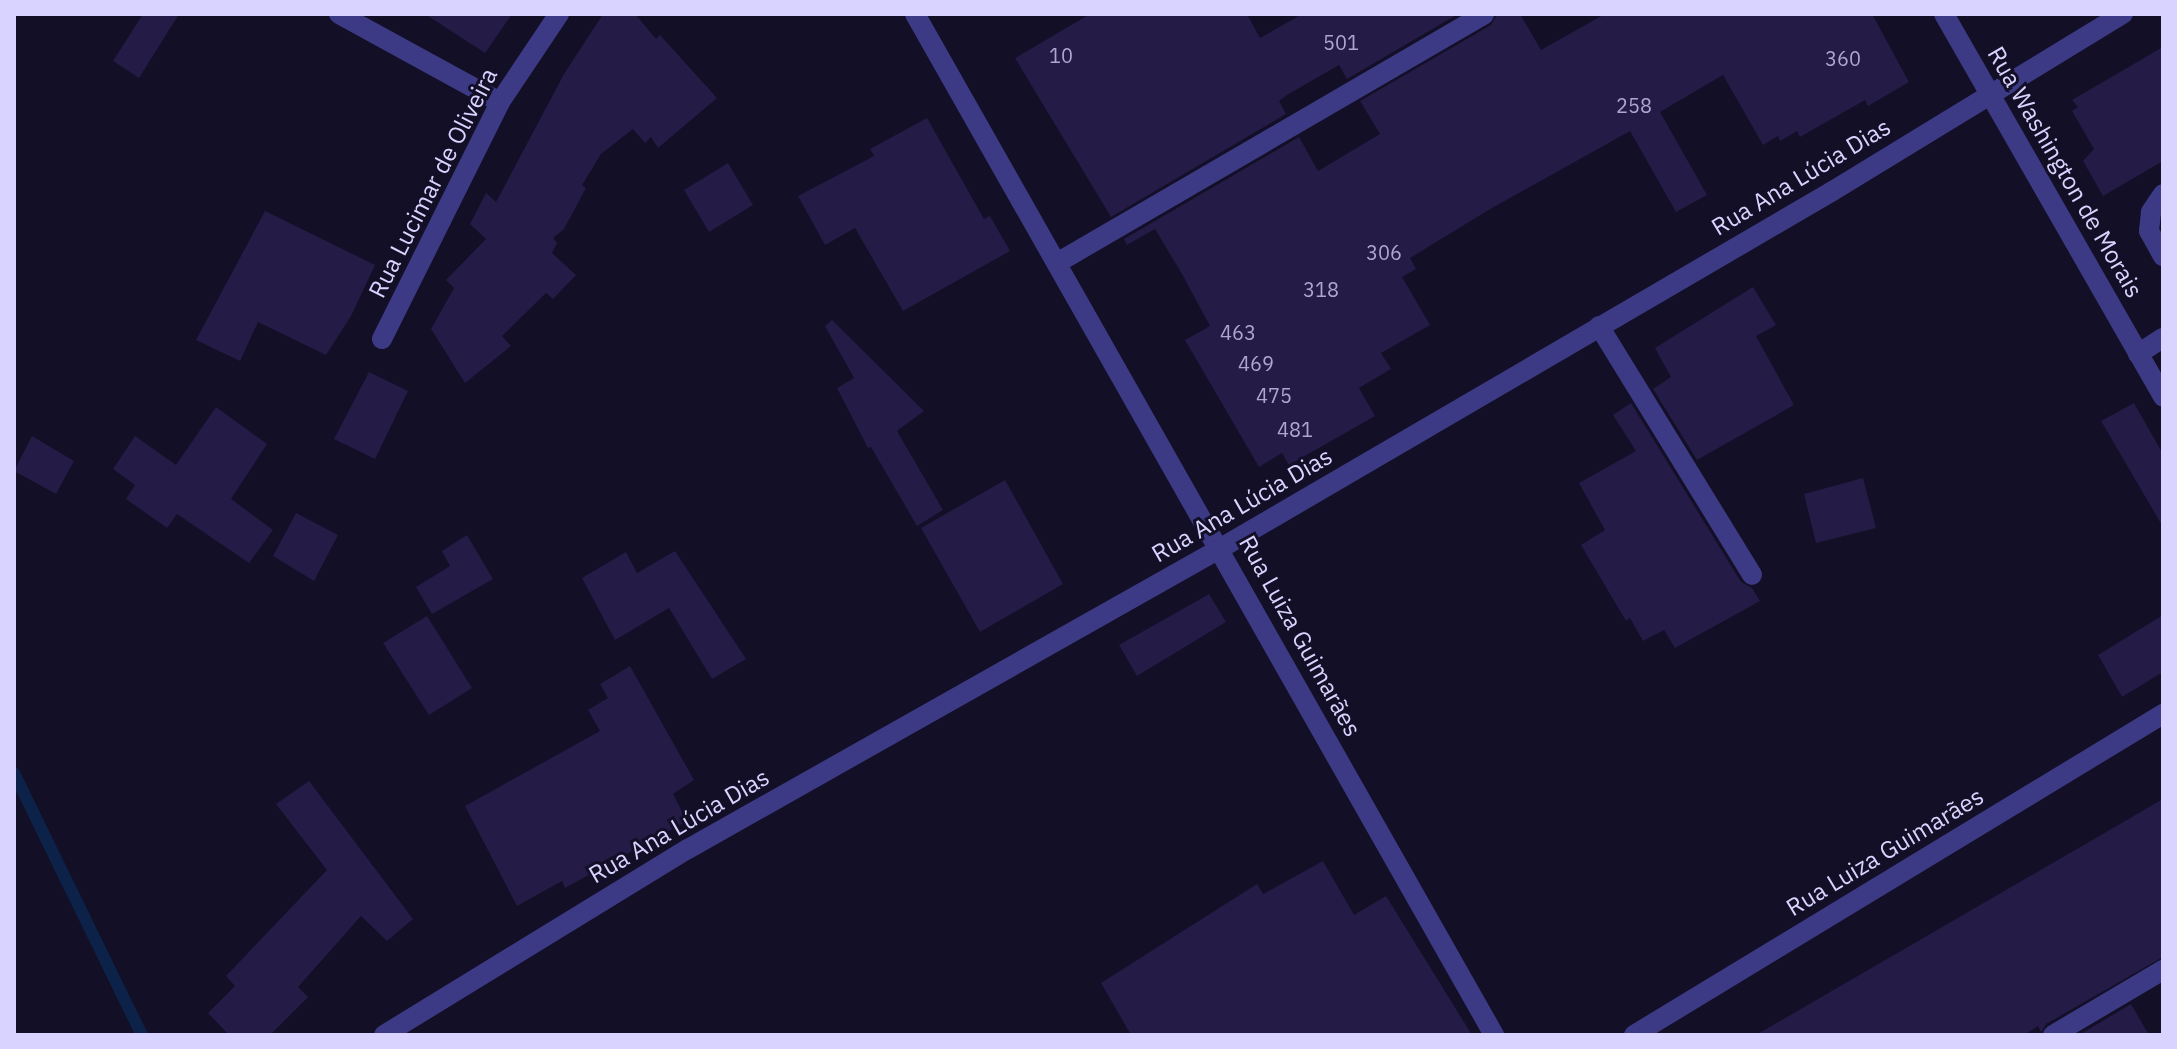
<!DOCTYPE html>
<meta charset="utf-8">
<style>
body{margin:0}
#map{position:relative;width:2177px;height:1049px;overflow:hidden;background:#130f26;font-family:"IBM Plex Sans",sans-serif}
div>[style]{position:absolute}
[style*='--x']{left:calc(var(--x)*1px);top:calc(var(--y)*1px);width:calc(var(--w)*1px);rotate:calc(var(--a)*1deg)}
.stream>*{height:12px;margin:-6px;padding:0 6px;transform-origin:6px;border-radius:6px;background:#0c2248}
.building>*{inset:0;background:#241b47}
.minor>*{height:20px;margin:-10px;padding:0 10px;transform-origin:10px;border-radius:10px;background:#3d3a85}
span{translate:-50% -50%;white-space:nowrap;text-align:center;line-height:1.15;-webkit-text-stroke:6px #130f26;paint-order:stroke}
.number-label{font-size:20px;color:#aca6d1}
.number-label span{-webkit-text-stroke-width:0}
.street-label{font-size:24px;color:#d9d4ff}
.frame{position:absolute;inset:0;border:16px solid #d9d4ff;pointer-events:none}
</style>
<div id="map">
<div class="stream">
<div style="--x:14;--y:773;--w:292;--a:64"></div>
</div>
<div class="building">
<div style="clip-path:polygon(143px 14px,179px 14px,139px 78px,113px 61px)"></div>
<div style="clip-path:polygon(425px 14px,512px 14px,485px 53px)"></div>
<div style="clip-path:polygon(603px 14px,635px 14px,656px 39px,660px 35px,717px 98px,658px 148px,651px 137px,645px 143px,633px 129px,601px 154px,582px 185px,586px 188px,564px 229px,553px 238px,557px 243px,552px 253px,576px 275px,553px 299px,546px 293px,502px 336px,511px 346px,465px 383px,431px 329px,454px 288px,446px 280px,486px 239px,470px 224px,486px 193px,496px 202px,564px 74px)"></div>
<div style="clip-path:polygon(1090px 14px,1247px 14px,1260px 38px,1302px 14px,1458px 14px,1347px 79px,1339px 65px,1287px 95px,1279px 101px,1286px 114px,1111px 217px,1015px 58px)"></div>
<div style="clip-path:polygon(1497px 14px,1520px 14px,1541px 50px,1605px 14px,1872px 14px,1909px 82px,1868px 106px,1865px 100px,1800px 137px,1797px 131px,1780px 141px,1778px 136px,1763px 145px,1723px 75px,1660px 112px,1707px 195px,1676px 212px,1630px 131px,1492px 208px,1410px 258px,1416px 269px,1402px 277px,1430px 325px,1381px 353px,1391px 369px,1359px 388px,1375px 416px,1289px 465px,1282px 453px,1259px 467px,1185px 340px,1210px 326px,1182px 274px,1155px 229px,1127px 245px,1124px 239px,1299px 137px,1318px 171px,1380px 134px,1360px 101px,1491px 25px)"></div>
<div style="clip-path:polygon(2163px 47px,2163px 161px,2103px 196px,2083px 161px,2094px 149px,2072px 111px,2078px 107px,2072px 100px)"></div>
<div style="clip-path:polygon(927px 118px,984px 219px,990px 216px,1010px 251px,903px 311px,855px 228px,825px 245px,798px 196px,874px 156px,870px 149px)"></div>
<div style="clip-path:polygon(728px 163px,753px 205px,709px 232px,684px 190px)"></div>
<div style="clip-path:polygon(265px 211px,375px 265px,351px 316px,326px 355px,258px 322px,240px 361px,196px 340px)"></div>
<div style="clip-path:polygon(1753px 287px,1776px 325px,1756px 336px,1794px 405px,1697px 460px,1653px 389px,1671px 377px,1655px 348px)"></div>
<div style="clip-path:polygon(832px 320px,924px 411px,897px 431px,943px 510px,917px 526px,871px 447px,868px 448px,837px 388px,854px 378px,825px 326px)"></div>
<div style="clip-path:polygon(369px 372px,408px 391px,375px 459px,334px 439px)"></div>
<div style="clip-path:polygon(1631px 403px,1741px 582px,1752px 588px,1760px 601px,1675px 648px,1664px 630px,1643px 641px,1630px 618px,1626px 621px,1581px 545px,1605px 530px,1579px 483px,1636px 451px,1613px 415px)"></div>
<div style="clip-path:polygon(2134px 403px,2163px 454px,2163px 527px,2101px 421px)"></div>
<div style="clip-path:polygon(216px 407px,267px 444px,231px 499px,273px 530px,249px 563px,177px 514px,167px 528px,126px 499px,135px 485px,113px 469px,135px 436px,176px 465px)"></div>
<div style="clip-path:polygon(32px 436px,74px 461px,56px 494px,14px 471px)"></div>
<div style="clip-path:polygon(1863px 478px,1876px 528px,1816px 543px,1804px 494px)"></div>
<div style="clip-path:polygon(1005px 480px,1063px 584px,980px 632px,921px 528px)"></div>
<div style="clip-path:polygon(296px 513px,338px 535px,314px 581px,273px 556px)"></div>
<div style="clip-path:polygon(467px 535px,493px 579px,432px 614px,416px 587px,450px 566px,442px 551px)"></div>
<div style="clip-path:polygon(675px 551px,746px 659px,712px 679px,669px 608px,615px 640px,582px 578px,626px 552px,637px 573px)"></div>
<div style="clip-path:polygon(1209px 594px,1226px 622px,1137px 676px,1119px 645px)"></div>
<div style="clip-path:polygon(2163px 615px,2163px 672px,2122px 697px,2098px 655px)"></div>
<div style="clip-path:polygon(427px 616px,472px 688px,429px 715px,383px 643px)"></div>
<div style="clip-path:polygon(630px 666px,694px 780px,673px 794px,687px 821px,565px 888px,562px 881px,517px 906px,465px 806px,600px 731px,588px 710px,608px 698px,600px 684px)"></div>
<div style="clip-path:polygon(309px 781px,413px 919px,387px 941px,361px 916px,298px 987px,308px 997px,270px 1035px,229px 1035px,208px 1013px,235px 986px,226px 976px,327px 870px,276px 804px)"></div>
<div style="clip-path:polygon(2163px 799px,2163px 957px,2046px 1024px,2041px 1032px,2038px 1026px,2024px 1035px,1756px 1035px)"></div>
<div style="clip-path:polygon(1323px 861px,1354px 915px,1386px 896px,1472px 1035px,1131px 1035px,1101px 983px,1257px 884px,1263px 894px)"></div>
<div style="clip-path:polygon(2131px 1004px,2149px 1035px,2079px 1035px)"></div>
</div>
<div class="minor">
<div style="--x:339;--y:14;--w:183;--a:28.7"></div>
<div style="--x:915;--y:14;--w:1174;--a:60.44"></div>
<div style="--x:1944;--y:14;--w:441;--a:60.2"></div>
<div style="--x:2163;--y:194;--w:22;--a:124"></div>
<div style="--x:2151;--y:212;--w:19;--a:96"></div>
<div style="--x:2149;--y:231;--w:29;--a:61"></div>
<div style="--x:1057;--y:263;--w:494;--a:-30.2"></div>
<div style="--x:1599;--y:326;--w:292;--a:58.4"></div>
<div style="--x:382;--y:339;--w:265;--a:-63.5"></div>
<div style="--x:500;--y:102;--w:106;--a:-56.2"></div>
<div style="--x:2138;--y:354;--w:30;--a:-33"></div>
<div style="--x:384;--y:1035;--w:356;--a:-31.5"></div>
<div style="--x:688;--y:849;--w:612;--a:-29.45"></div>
<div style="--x:1221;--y:548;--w:706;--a:-30.27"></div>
<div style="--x:1831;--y:192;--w:342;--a:-31.4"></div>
<div style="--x:1634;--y:1035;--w:619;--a:-31.25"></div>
<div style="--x:2053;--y:1035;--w:128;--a:-30.6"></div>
</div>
<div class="number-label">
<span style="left:1341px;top:42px">501</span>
<span style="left:1061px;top:55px">10</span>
<span style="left:1843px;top:58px">360</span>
<span style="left:1634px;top:105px">258</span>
<span style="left:1384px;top:252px">306</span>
<span style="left:1321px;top:289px">318</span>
<span style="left:1238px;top:332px">463</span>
<span style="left:1256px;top:363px">469</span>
<span style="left:1274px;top:395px">475</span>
<span style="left:1295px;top:429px">481</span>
</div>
<div class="street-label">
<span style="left:2065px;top:172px;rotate:60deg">Rua Washington de Morais</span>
<span style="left:1801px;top:177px;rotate:-31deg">Rua Ana Lúcia Dias</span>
<span style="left:433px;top:183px;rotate:-63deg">Rua Lucimar de Oliveira</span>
<span style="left:1242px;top:505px;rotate:-30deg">Rua Ana Lúcia Dias</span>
<span style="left:1300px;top:636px;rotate:61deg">Rua Luiza Guimarães</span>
<span style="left:679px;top:826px;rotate:-30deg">Rua Ana Lúcia Dias</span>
<span style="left:1885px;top:852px;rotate:-31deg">Rua Luiza Guimarães</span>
</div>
<div class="frame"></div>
</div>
